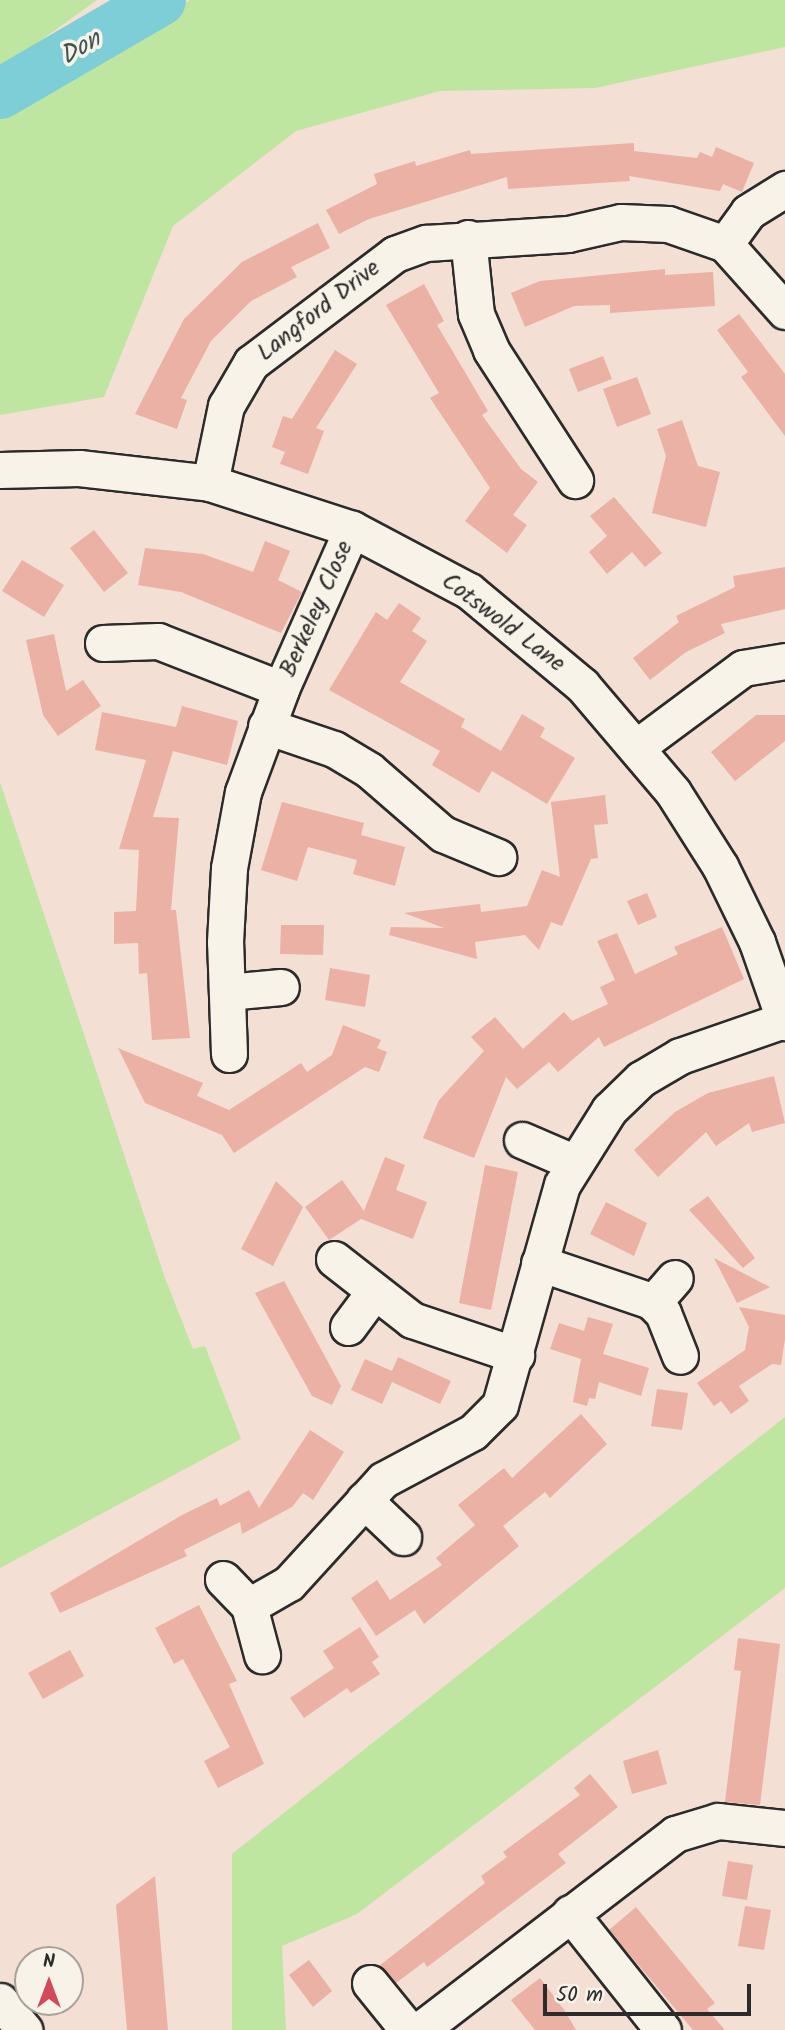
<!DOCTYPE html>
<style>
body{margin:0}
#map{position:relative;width:785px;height:2030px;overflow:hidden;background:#f3dfd4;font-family:Kalam,sans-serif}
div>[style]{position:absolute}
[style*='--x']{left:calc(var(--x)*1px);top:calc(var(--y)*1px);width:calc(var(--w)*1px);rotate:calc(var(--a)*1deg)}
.green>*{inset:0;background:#bfe6a1}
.river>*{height:51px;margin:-25.5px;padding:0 25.5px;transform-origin:25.5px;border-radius:25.5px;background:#7eced8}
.building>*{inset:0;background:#ebb1a5}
.roads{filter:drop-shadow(2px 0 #2b2b2b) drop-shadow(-2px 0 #2b2b2b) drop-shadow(0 2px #2b2b2b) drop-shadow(0 -2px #2b2b2b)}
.minor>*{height:35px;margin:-17.5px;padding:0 17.5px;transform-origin:17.5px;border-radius:17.5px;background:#f7f3e8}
span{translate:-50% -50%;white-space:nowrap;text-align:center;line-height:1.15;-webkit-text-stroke:7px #f7f3e8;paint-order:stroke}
.street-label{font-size:24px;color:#2b2b2b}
.water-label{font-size:26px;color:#405456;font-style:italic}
.north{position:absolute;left:14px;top:1946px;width:70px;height:70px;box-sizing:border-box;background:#f7f3e8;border:2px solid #a5a39c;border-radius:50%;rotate:0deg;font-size:19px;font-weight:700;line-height:28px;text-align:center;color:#2b2b2b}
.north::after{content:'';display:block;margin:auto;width:24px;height:32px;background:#d1495b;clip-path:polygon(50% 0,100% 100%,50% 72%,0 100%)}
.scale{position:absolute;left:543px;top:1984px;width:208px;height:32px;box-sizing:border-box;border:4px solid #2b2b2b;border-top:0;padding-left:9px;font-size:21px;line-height:24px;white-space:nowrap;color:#2b2b2b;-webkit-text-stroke:5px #f7f3e8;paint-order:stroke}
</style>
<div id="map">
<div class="green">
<div style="clip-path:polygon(0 0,97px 0,0 70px)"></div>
<div style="clip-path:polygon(190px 0,785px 0,785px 47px,595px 88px,440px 91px,296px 131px,173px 226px,104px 397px,0 415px,0 114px)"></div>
<div style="clip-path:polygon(0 782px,165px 1278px,193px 1349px,205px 1346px,241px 1439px,0 1568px)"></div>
<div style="clip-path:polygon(785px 1417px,785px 1588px,357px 1914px,282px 1946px,286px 2030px,232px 2030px,232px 1854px)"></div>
</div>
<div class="river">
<div style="--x:0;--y:93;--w:185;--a:-30.2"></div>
</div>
<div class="building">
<div style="clip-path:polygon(634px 143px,634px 151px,697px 158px,700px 152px,712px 157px,716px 147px,754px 163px,742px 192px,723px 184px,720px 191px,629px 176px,630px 181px,508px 189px,507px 177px,369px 219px,339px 234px,326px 210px,377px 184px,374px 174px,415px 161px,416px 166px,470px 150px,471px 154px)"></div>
<div style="clip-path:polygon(318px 223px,330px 248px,291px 267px,297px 277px,251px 301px,211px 341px,181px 398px,187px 400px,177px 429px,135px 414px,184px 319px,242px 262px)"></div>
<div style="clip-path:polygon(665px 269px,665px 275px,713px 272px,715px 306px,610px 313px,610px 305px,574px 306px,525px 327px,511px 293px,540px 281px)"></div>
<div style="clip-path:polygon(424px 284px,444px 321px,437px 325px,488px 411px,482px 415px,521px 469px,538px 482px,513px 515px,527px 525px,507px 553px,465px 521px,490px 488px,430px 398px,439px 393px,386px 305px)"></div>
<div style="clip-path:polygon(739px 314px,785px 374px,785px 436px,741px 377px,748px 372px,717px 330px)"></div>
<div style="clip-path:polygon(335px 350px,357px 364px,316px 428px,324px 431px,308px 474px,280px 464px,285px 452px,272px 447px,283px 416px,292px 419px)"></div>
<div style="clip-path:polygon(603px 356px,612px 379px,578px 392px,569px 369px)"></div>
<div style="clip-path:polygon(637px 377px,651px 414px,617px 427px,603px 389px)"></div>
<div style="clip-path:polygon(682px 420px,698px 466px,720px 472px,706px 527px,652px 513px,666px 456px,657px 429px)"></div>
<div style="clip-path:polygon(614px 497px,662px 553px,645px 567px,632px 552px,607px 574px,589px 552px,607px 536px,590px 516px)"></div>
<div style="clip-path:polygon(94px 530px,128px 573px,104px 592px,70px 548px)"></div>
<div style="clip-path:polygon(265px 541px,290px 551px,278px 580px,302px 592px,281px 633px,181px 592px,138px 585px,145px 548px,203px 554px,253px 572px)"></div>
<div style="clip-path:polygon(22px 560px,64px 585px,44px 617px,2px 591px)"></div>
<div style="clip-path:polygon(785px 567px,785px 609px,721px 624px,725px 633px,686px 652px,650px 680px,633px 658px,679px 622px,676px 616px,735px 587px,733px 576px)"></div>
<div style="clip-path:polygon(399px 603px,421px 618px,412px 631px,427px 641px,400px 682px,465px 719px,461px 727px,501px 751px,522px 714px,545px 728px,540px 737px,575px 758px,547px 804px,492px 771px,479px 793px,432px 765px,440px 751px,329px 690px,376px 612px,387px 620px)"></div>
<div style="clip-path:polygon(54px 634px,66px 691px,83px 680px,101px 706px,58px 736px,43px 715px,26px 640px)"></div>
<div style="clip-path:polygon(182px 706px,238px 721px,227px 765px,173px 751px,153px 817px,179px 818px,171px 910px,176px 910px,190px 1038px,152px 1040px,147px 973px,139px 974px,138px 943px,114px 944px,114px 912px,136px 911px,139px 850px,119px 849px,146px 760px,95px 750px,102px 712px,176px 727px)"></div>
<div style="clip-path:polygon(756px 715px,785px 715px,785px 741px,735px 781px,711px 752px)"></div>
<div style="clip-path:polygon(605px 795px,608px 824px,594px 825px,598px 858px,591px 859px,562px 926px,551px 922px,539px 950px,525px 935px,475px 942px,477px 959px,389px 935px,391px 927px,444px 928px,404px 913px,480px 904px,481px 912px,527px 906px,542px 870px,560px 877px,551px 802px)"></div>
<div style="clip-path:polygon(282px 802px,364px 823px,361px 835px,405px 847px,395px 886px,353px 874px,357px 860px,308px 847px,297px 881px,261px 870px)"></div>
<div style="clip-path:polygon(647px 893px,657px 917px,638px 925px,627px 901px)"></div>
<div style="clip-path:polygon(281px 925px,324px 925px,323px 955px,280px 954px)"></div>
<div style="clip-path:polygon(722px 927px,744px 979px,604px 1047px,599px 1037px,558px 1072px,549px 1062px,517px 1089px,506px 1077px,474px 1158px,423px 1138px,439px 1100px,484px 1051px,471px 1037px,495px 1017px,523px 1049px,564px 1012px,572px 1021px,608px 1004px,600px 987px,615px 980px,597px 941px,617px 933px,635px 974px,678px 954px,674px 947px)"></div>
<div style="clip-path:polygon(330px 968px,370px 975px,365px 1007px,325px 1000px)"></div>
<div style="clip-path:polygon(343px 1025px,381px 1040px,377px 1048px,387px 1052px,379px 1072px,365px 1067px,234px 1153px,222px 1135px,145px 1103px,118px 1048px,203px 1083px,197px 1096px,229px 1110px,301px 1063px,307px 1072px,332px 1055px)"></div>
<div style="clip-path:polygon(774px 1076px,785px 1123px,752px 1132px,749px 1123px,716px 1146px,706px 1132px,658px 1177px,634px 1150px,675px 1112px,708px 1093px)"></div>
<div style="clip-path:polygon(385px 1157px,405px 1165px,396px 1190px,427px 1202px,413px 1239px,361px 1219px,329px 1240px,305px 1207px,342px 1180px,364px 1211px)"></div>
<div style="clip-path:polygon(485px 1165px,518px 1172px,491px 1310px,459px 1303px)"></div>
<div style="clip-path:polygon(276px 1181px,303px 1207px,273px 1266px,241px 1249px)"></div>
<div style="clip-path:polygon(708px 1196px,755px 1258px,743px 1268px,689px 1210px)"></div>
<div style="clip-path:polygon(606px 1202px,647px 1223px,634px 1256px,590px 1234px)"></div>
<div style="clip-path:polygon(714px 1258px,770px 1287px,737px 1303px)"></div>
<div style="clip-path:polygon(284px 1281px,341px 1386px,332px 1405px,312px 1396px,255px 1293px)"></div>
<div style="clip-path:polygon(739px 1307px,785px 1315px,785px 1339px,781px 1365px,772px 1364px,739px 1386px,749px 1401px,731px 1414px,721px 1401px,714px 1406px,697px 1383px,745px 1350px,749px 1327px)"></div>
<div style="clip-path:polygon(588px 1317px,613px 1324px,603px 1354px,649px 1368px,641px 1396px,599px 1382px,595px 1399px,589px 1398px,587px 1406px,573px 1402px,581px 1359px,550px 1349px,559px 1323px,584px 1331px)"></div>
<div style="clip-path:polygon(398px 1357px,451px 1381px,440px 1404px,392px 1382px,382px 1404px,351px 1390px,365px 1359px,392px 1371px)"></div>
<div style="clip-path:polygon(657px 1389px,688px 1393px,682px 1430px,651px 1426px)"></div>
<div style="clip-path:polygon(581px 1414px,607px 1444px,550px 1498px,545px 1492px,503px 1526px,519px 1546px,424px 1624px,415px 1610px,376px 1636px,351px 1598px,377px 1580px,390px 1600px,442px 1565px,436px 1558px,475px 1525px,458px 1505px,504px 1468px,512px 1478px)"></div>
<div style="clip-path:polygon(310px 1430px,344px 1452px,313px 1500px,303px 1493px,292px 1507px,242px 1534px,240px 1522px,184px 1550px,187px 1556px,60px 1613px,50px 1593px,182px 1515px,217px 1498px,220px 1506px,249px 1490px,259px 1508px)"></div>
<div style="clip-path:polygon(199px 1605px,237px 1681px,229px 1684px,264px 1764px,218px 1788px,204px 1761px,230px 1747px,183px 1659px,174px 1664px,155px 1628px)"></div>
<div style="clip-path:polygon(360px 1627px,379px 1657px,372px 1662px,380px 1674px,351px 1693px,347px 1688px,304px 1718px,290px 1698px,334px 1668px,323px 1651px)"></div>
<div style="clip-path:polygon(738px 1638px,780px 1644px,760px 1805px,725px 1802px,741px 1671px,734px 1670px)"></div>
<div style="clip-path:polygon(70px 1650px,84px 1676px,43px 1699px,28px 1673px)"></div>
<div style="clip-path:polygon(658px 1750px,667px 1784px,632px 1794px,623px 1761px)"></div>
<div style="clip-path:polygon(590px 1774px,618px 1807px,558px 1854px,566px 1863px,427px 1967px,424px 1962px,396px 1983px,379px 1966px,485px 1883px,481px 1876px,507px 1857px,503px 1852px,580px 1795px,574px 1788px)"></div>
<div style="clip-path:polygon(728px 1861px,753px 1865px,747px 1900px,722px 1896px)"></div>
<div style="clip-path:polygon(155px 1876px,168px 2030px,127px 2030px,116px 1905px)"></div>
<div style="clip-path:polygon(745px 1906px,771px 1910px,764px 1950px,738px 1946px)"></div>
<div style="clip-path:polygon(636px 1907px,715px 2003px,707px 2009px,725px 2030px,693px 2030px,609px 1930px)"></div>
<div style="clip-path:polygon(309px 1960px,332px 1991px,313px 2007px,289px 1975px)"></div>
<div style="clip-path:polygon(540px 1978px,565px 2011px,576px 2030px,535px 2030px,511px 2000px)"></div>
</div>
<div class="roads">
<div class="minor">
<div style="--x:468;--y:238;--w:76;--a:84"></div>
<div style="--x:476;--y:314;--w:39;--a:67"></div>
<div style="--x:491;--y:350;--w:155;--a:57.1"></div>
<div style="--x:725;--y:244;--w:39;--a:-54"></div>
<div style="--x:748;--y:212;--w:44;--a:-31.9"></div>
<div style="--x:0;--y:470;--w:79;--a:-1.5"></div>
<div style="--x:79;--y:468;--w:132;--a:6.5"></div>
<div style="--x:210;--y:483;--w:149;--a:17.9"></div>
<div style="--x:352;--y:529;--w:132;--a:27.9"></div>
<div style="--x:469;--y:591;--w:147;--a:39.8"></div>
<div style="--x:582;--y:685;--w:140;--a:49.6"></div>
<div style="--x:673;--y:792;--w:88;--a:57.6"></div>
<div style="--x:720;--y:866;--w:85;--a:64"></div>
<div style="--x:757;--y:942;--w:85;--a:70.7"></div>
<div style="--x:210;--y:483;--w:79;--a:-78.3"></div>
<div style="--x:226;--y:406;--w:50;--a:-59.8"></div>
<div style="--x:251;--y:363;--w:181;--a:-37.1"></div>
<div style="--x:395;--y:254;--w:33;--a:-20"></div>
<div style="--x:426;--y:243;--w:142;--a:-3.6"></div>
<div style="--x:568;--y:234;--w:54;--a:-12.8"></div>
<div style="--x:621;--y:222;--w:47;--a:2.4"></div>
<div style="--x:668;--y:224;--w:60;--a:19.3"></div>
<div style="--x:725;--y:244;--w:90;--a:48.2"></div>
<div style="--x:103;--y:643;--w:55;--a:-2.1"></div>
<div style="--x:158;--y:641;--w:132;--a:21.3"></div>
<div style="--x:266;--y:726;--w:72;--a:18.7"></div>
<div style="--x:334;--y:749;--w:41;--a:31"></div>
<div style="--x:369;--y:770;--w:98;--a:40.9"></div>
<div style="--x:443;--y:834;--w:60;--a:22.7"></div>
<div style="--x:638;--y:746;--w:131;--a:-36.6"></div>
<div style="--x:743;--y:668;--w:43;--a:-9.5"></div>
<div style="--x:227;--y:992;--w:54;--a:-5.3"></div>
<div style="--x:229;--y:1054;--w:112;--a:-92"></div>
<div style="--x:225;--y:942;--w:74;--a:-86.9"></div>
<div style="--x:229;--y:868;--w:77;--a:-79.6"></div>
<div style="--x:243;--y:792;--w:110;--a:-69.7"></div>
<div style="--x:281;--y:689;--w:175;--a:-66.1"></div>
<div style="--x:522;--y:1140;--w:56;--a:23.3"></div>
<div style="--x:334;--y:1259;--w:99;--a:38"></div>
<div style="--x:412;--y:1320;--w:110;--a:18.6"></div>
<div style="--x:539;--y:1263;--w:118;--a:18.7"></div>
<div style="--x:651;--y:1301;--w:17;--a:45"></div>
<div style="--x:663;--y:1313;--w:46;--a:68.4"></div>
<div style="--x:653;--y:1303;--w:33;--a:-49"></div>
<div style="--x:348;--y:1327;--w:44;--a:-53.4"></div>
<div style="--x:364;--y:1500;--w:54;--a:43.5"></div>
<div style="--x:223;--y:1579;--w:37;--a:46"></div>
<div style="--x:249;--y:1606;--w:51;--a:75.1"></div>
<div style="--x:249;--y:1606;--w:46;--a:-29.9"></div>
<div style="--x:289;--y:1583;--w:139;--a:-47.6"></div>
<div style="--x:383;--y:1480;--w:102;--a:-28.1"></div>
<div style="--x:473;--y:1432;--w:38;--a:-45"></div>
<div style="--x:500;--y:1405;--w:229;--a:-74.3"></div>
<div style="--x:562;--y:1185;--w:89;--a:-57.9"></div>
<div style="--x:609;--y:1110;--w:45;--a:-44.1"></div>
<div style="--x:641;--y:1079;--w:45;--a:-30.5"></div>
<div style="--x:680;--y:1056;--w:110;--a:-19.1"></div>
<div style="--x:570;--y:1913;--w:149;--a:51.5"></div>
<div style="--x:370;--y:1983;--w:60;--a:51"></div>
<div style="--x:0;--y:2001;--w:38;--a:50"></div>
<div style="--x:420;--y:2030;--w:322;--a:-37.5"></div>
<div style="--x:675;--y:1834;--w:45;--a:-16.8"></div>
<div style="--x:718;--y:1821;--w:67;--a:6"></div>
</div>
</div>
<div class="street-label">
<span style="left:319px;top:311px;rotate:-38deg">Langford Drive</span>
<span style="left:317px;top:609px;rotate:-66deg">Berkeley Close</span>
<span style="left:503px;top:623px;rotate:37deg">Cotswold Lane</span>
</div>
<div class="water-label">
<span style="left:81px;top:49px;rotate:-31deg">Don</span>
</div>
<div class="north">N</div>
<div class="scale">50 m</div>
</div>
